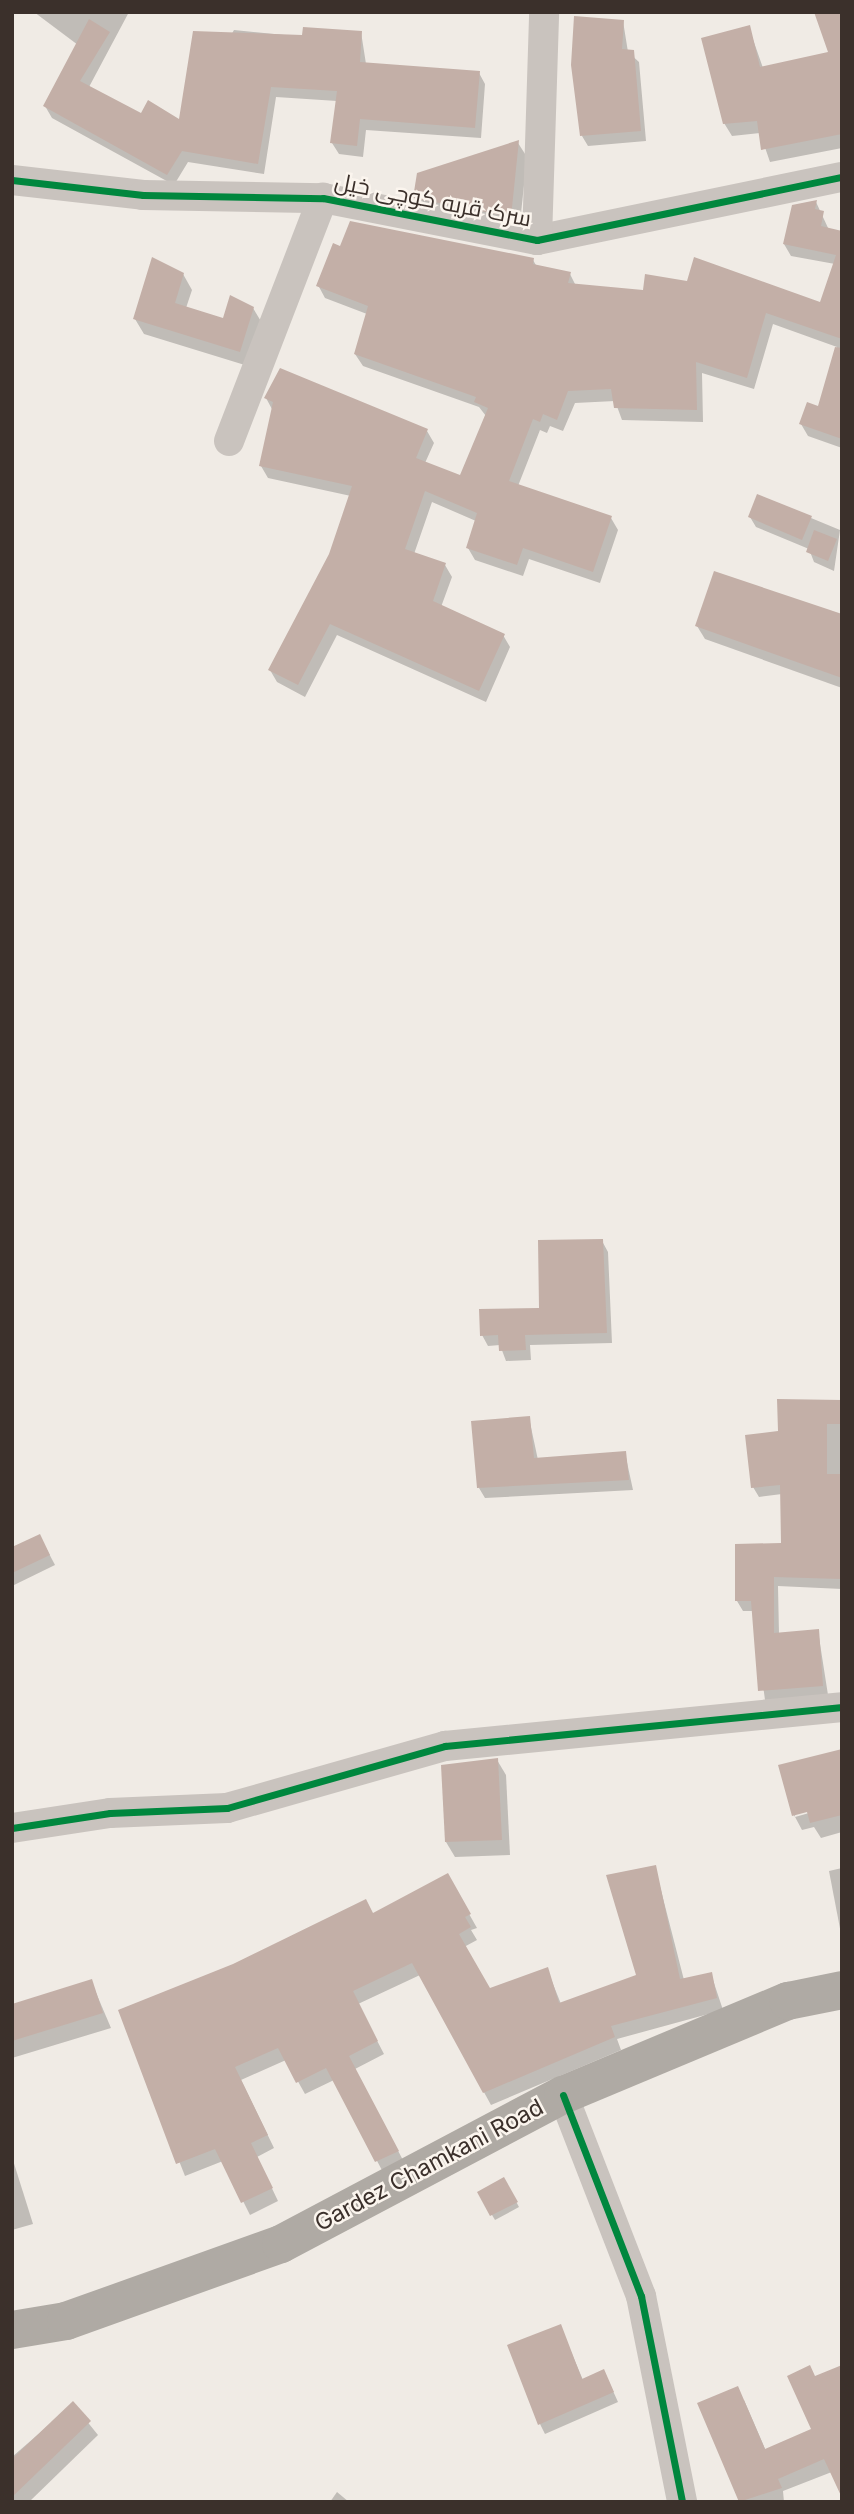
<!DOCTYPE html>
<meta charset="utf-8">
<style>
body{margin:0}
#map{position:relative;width:854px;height:2514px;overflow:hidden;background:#f0ebe5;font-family:Inter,Cairo,sans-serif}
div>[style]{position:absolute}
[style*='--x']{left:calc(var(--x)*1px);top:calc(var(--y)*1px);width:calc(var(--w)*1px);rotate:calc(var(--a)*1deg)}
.shadow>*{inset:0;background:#0003}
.building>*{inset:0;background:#c3afa7}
.minor>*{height:30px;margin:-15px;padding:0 15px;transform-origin:15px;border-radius:15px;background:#c9c3be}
.highway>*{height:38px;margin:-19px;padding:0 19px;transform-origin:19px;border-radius:19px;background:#afaaa4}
.cycleway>*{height:7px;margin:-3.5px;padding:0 3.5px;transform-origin:3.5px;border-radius:3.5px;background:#00873e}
span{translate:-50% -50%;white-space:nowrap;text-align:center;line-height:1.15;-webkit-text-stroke:5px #fbf5ee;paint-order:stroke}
.street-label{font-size:23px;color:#3b302b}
.frame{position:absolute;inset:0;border:14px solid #3b302b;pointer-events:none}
</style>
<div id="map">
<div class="shadow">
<div style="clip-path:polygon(34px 12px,129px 12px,89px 87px,141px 115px,180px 122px,234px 30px,304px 37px,361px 32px,366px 64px,479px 73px,485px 84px,481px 138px,366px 130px,363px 157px,339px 154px,332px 143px,337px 101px,276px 97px,264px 174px,188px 162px,174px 185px,52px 118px,45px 106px,78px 45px)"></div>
<div style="clip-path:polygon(842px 12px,842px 148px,770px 162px,760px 133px,732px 136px,724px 123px,749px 28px,763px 68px,830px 54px)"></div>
<div style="clip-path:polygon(623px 21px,628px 52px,639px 62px,646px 141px,588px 146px,582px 136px)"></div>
<div style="clip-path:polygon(518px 143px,527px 157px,519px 232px,424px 213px,415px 197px)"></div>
<div style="clip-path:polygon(816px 202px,829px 230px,842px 232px,842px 448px,808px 436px,801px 424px,819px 408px,837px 347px,773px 324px,754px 389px,702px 373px,703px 422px,622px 420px,615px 401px,575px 403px,563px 431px,550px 426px,547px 433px,540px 430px,518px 486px,611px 518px,618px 530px,600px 583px,529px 559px,523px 576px,475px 560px,468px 548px,476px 521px,432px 502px,414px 554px,445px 565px,452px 577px,441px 607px,503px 635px,510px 647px,486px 702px,337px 635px,305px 697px,277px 682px,270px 670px,330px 555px,351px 496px,268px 478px,261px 466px,273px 411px,266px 398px,427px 431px,434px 443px,425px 463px,461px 477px,486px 416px,479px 407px,363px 366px,355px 354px,367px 314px,325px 298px,318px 285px,341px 248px,533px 260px,537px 267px,570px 274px,576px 286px,821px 304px,835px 264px,791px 256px,784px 244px)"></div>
<div style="clip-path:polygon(183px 274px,192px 290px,186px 308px,224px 320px,253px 308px,262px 323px,248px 366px,144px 334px,135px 319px)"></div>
<div style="clip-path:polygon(758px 496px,840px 530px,834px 571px,814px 562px,809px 549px,756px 527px,750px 517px)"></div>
<div style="clip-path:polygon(842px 617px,842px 688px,705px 639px,697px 626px)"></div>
<div style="clip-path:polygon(602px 1241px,608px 1252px,612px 1343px,530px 1345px,531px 1360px,506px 1361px,500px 1345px,488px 1346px,482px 1335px,541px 1309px)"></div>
<div style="clip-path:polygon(842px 1402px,842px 1589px,778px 1586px,779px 1634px,818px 1631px,828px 1695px,765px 1700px,753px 1611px,743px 1611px,737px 1601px,783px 1545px,782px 1494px,759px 1497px,753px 1487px,780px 1433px)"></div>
<div style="clip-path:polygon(529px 1418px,538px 1460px,625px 1453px,633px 1490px,485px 1498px,479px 1488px)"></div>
<div style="clip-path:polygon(45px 1546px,55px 1565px,12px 1586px,12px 1549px)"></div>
<div style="clip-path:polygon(evenodd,842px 1750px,842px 1832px,821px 1838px,814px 1827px,802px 1830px,794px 1815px,781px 1766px,842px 1750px,815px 1808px,816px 1811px,795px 1817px,795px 1813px,815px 1808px)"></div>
<div style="clip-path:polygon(497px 1760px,506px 1775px,510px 1855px,455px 1857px,446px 1842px)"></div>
<div style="clip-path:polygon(655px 1867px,684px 1980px,711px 1974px,723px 2010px,617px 2039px,621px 2050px,491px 2105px,420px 1975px,358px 2004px,384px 2054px,355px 2069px,405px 2164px,384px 2174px,334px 2080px,305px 2094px,286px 2060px,241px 2080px,274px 2148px,257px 2157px,278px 2201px,250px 2215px,223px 2161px,185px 2176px,120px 2011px,373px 1915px,447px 1875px,477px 1928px,471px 1930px,477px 1940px,464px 1947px,489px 1990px,547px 1969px,561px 2004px,638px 1976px)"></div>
<div style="clip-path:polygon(842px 1868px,842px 1939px,829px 1871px)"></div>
<div style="clip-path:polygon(91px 1981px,111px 2028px,12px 2058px,12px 2005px)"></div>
<div style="clip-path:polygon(12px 2157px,33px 2224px,12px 2230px)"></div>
<div style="clip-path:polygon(504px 2179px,519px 2207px,495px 2220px,479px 2193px)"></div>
<div style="clip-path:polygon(560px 2326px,583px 2380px,609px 2382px,618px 2402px,545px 2434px,540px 2424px)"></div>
<div style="clip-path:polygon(744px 2400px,766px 2451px,813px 2430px,842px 2468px,783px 2491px,784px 2502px,741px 2502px,699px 2404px)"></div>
<div style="clip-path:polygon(73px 2404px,98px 2435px,29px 2502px,12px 2502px,12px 2457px)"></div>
<div style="clip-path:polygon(337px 2492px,349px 2502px,330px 2502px)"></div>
</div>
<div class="building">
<div style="clip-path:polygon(814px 12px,842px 12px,842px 134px,761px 150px,757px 121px,723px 124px,701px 38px,750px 25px,760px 67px,828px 52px)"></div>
<div style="clip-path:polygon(574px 16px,624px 20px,622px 49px,634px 50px,641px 131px,580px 136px,571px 65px)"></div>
<div style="clip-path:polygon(89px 19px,110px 32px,80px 81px,141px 113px,148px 100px,179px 119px,193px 31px,302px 35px,303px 27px,362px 31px,360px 62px,480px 71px,475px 128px,360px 119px,357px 146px,330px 143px,337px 91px,271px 87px,258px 164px,182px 151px,167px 175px,43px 106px)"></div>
<div style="clip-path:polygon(519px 140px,511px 217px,413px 198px,417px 173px)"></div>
<div style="clip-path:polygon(817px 200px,815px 209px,824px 211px,821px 226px,842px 231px,842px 339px,766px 313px,747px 378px,696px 362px,697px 410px,614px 408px,611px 389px,568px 391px,557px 420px,543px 414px,540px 422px,533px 419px,509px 481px,612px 516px,593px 572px,523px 548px,517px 565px,466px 548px,477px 513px,425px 491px,405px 549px,446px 563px,433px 601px,505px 634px,479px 691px,330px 624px,298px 685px,268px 670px,329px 554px,352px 486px,259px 466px,273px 402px,264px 398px,280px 368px,428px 429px,416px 458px,460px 475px,488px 408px,474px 402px,476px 397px,354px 354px,368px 306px,316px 286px,333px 243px,340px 246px,350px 221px,534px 258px,533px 264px,571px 272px,568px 283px,643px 290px,645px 274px,687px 281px,694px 257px,820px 302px,836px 255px,783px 244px,792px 205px)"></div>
<div style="clip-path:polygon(152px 257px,184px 273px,175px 303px,223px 318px,230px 295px,254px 307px,240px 352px,133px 319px)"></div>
<div style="clip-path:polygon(835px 347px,842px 348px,842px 439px,799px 424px,807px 402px,818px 406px)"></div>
<div style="clip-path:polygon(757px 494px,812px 516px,802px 540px,748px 517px)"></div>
<div style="clip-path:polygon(814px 530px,837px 539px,828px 561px,806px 552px)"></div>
<div style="clip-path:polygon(714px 571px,842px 614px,842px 678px,695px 626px)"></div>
<div style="clip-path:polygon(603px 1239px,607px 1333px,525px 1335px,526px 1350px,499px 1351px,498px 1335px,480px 1336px,479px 1309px,539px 1308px,538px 1240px)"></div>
<div style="clip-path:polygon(777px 1399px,842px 1400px,842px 1424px,827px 1424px,827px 1474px,842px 1474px,842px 1579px,774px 1577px,774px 1633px,819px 1629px,823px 1686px,758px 1691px,751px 1601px,735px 1601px,735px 1544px,781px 1543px,780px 1485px,751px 1488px,745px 1435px,778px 1431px)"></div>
<div style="clip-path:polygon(530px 1416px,534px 1458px,626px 1451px,629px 1480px,477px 1488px,471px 1421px)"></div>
<div style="clip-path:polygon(40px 1534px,50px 1555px,12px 1573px,12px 1547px)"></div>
<div style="clip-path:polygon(842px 1749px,842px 1815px,810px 1823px,807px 1812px,792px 1816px,778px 1765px)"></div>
<div style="clip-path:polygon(498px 1758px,502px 1840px,445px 1842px,441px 1765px)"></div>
<div style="clip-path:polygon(656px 1865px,680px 1979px,712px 1972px,717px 1998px,611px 2026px,615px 2037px,483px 2093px,412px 1963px,353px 1991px,378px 2041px,349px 2056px,399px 2151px,375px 2162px,326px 2068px,296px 2083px,278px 2048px,235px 2067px,268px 2135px,251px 2143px,273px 2188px,241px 2203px,215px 2149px,176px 2164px,118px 2010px,233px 1964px,366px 1899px,373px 1913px,448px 1873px,471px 1914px,465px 1917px,471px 1927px,459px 1934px,490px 1988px,548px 1967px,559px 2003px,636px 1975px,606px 1875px)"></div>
<div style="clip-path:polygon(92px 1979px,103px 2013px,12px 2041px,12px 2004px)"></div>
<div style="clip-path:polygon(504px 2177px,518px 2202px,490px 2216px,477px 2192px)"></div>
<div style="clip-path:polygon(561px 2324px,582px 2379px,604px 2369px,614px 2392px,538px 2425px,507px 2345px)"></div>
<div style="clip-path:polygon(810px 2365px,815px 2376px,842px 2365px,842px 2498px,824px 2459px,778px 2479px,782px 2488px,739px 2502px,697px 2403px,738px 2386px,765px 2449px,811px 2429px,787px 2376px)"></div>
<div style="clip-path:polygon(73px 2401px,91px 2421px,12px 2497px,12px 2459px)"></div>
</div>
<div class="minor">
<div style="--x:12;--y:180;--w:132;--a:6.5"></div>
<div style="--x:143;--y:195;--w:180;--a:1"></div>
<div style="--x:323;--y:198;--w:218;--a:11.1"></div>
<div style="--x:537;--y:240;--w:311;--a:-11.7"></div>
<div style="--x:537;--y:240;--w:228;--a:-88.2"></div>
<div style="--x:229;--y:441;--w:261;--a:-68.9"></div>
<div style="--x:12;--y:1828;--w:99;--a:-8.7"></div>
<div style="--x:110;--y:1813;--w:117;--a:-2.4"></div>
<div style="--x:227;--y:1808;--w:227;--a:-15.9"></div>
<div style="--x:445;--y:1746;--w:399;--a:-5.6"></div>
<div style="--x:563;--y:2095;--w:216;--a:68.8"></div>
<div style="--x:641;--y:2296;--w:210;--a:78.7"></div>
</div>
<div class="highway">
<div style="--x:12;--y:2330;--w:55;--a:-9.5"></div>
<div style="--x:66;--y:2321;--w:228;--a:-19.7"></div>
<div style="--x:281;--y:2244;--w:319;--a:-27.9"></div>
<div style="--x:563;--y:2095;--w:244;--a:-22.7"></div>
<div style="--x:788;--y:2001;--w:55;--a:-11.5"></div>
</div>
<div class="cycleway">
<div style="--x:12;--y:180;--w:132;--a:6.5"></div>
<div style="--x:143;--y:195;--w:180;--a:1"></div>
<div style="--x:323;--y:198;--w:218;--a:11.1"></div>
<div style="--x:537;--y:240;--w:311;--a:-11.7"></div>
<div style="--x:12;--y:1828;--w:99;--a:-8.7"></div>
<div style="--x:110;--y:1813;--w:117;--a:-2.4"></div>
<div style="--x:227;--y:1808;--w:227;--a:-15.9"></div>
<div style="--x:445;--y:1746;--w:399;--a:-5.6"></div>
<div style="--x:563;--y:2095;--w:216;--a:68.8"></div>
<div style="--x:641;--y:2296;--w:210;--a:78.7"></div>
</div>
<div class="street-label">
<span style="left:433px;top:200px;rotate:11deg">سرک قریه کوچی خیل</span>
<span style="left:429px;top:2165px;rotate:-28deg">Gardez Chamkani Road</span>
</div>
<div class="frame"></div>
</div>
